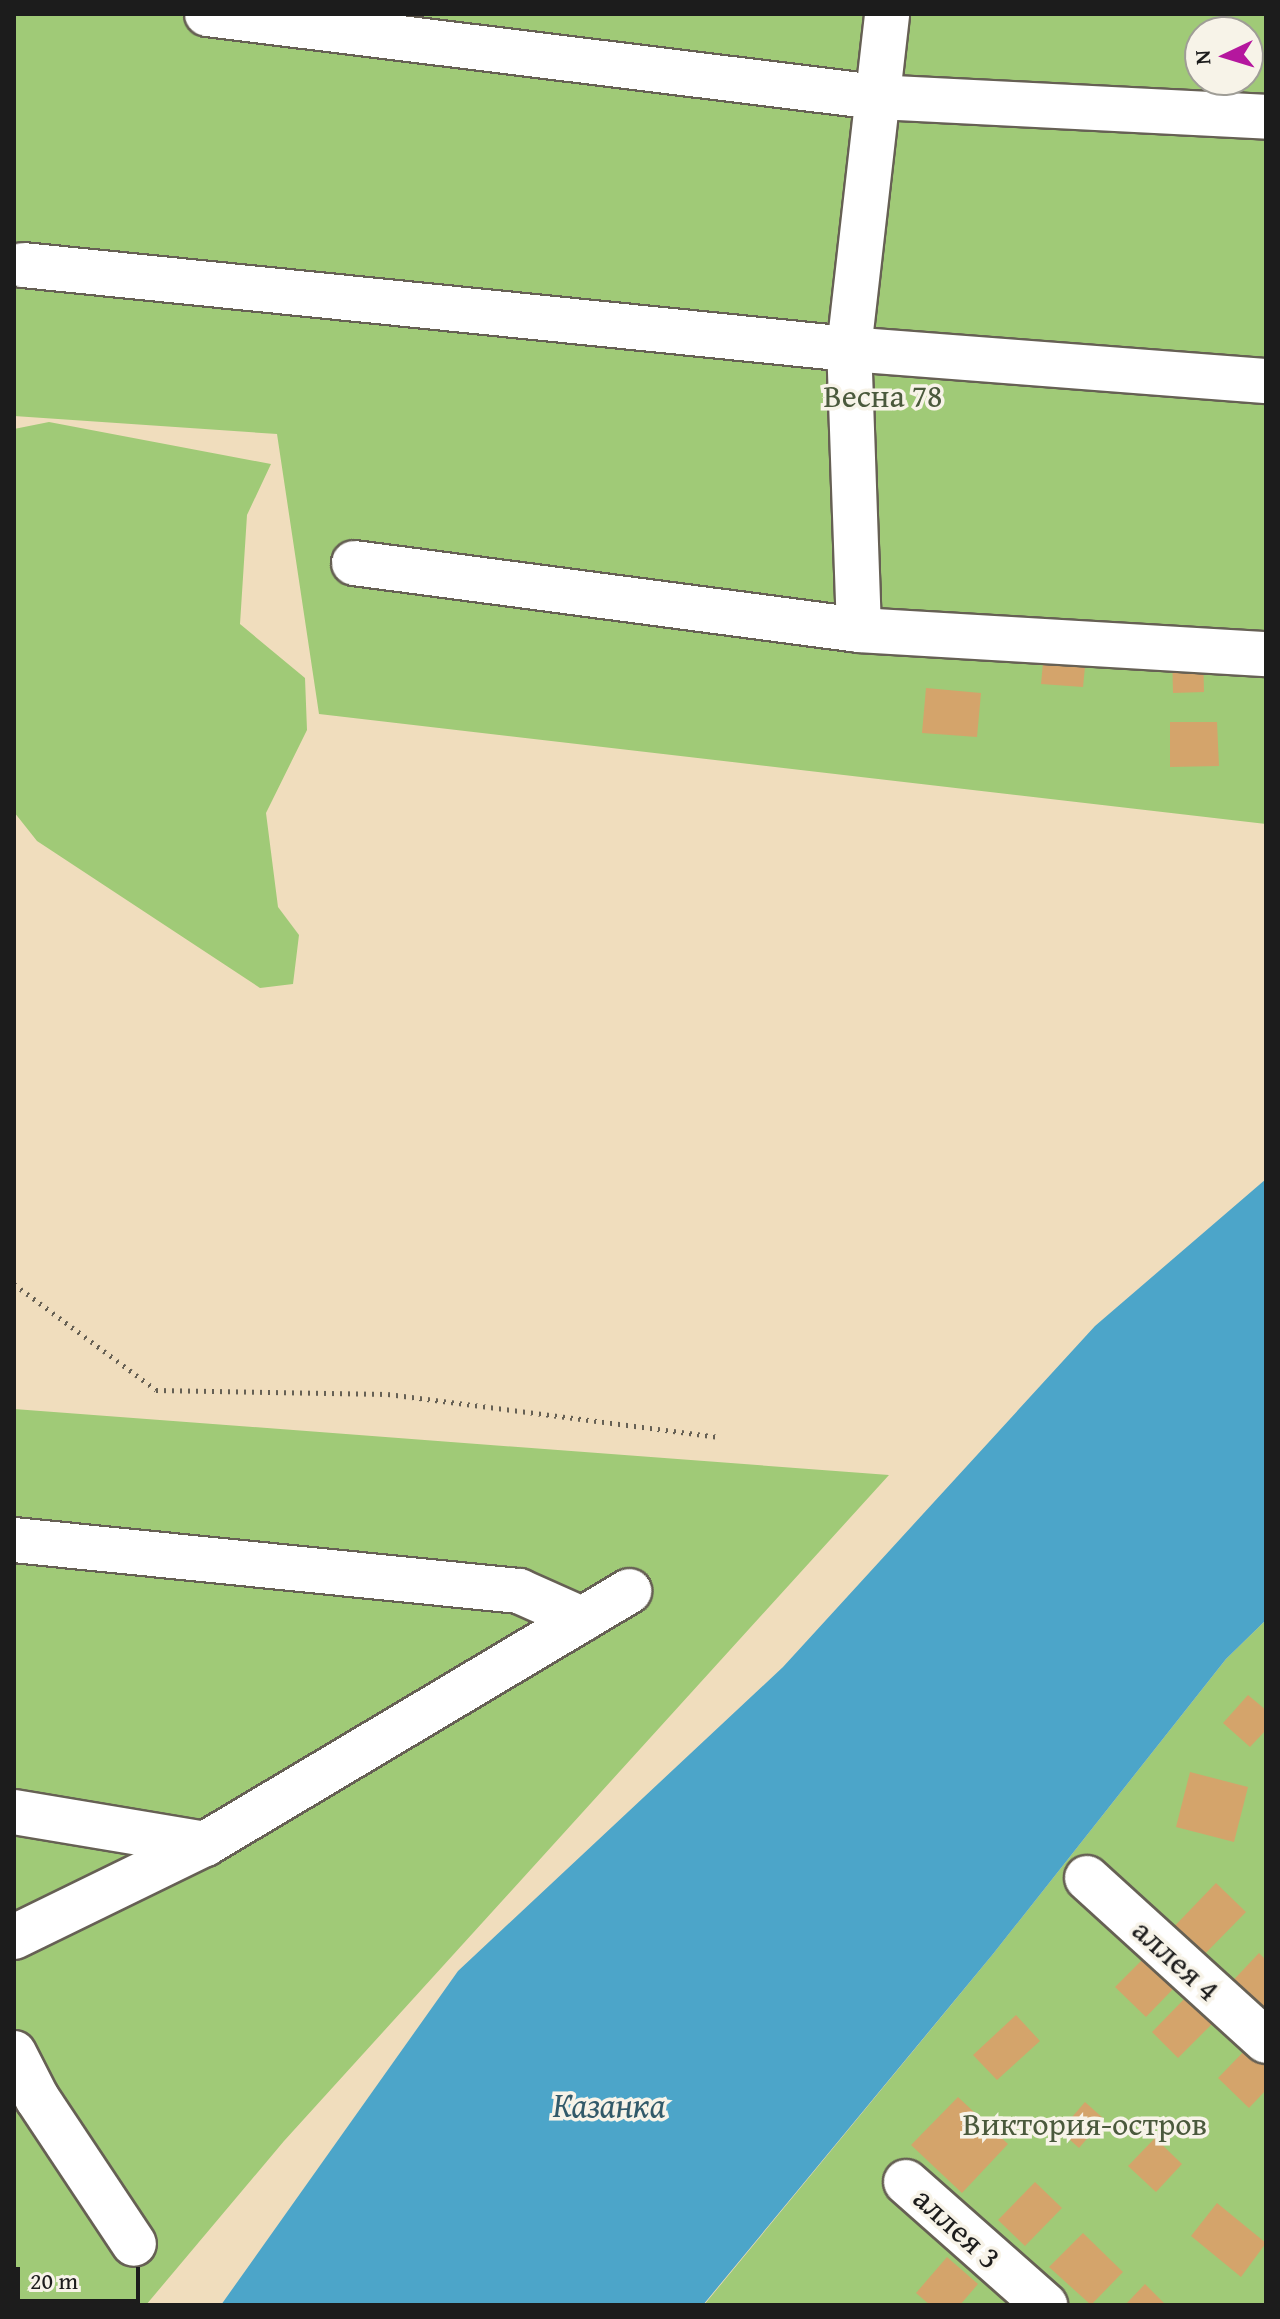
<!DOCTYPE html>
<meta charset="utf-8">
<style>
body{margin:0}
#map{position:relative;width:1280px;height:2319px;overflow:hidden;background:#f0ddbd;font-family:"Gentium Book Plus",serif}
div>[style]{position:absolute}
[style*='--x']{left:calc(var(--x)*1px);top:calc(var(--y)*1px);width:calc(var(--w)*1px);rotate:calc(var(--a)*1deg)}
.green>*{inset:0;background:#a0ca77}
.water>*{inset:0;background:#4ca5c9}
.building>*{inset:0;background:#d4a46b}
.path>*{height:5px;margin-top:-2.5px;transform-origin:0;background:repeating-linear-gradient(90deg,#666054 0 2px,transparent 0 8px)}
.roads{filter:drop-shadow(2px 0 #666054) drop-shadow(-2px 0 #666054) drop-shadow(0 2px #666054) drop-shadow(0 -2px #666054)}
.minor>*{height:44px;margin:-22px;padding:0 22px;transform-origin:22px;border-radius:22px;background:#fff}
span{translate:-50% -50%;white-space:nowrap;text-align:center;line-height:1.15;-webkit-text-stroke:7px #f7f3e8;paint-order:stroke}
.park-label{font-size:32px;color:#4a593c}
.street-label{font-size:32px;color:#1c1c1c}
.water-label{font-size:34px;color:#325a6a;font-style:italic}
.frame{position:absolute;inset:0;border:16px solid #1c1c1c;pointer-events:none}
.north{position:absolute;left:1184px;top:16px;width:80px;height:80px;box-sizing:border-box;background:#f7f3e8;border:2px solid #9f9d96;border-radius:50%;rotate:266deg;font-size:22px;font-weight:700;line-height:32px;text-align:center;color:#1c1c1c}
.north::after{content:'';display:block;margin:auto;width:28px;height:36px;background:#b5179e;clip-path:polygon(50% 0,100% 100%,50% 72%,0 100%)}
.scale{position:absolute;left:16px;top:2267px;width:124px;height:36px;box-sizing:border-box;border:4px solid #1c1c1c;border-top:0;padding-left:10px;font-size:24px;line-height:28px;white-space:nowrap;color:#1c1c1c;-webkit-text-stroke:6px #f7f3e8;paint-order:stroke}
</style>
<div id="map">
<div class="green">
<div style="clip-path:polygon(evenodd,14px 14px,1266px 14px,1266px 824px,319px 714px,277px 434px,14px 416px,14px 14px,1200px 32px,1248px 32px,1248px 80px,1200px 80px,1200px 32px)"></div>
<div style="clip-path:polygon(49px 422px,271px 464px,247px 515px,240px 624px,305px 678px,307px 730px,266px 813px,278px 907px,299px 935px,293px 984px,260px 988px,37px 841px,14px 812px,14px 429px)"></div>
<div style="clip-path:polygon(14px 1409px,889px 1475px,284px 2141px,146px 2305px,14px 2305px)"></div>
<div style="clip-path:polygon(1266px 1620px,1266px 2305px,704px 2305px,993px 1954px,1226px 1659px)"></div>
</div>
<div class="water">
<div style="clip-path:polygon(1266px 1179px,1266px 1620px,1226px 1659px,993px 1954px,703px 2305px,221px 2305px,458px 1971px,783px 1667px,1095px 1326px)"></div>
</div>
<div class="building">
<div style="clip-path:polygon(1046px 632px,1088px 636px,1083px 687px,1041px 684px)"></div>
<div style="clip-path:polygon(1203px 650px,1204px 692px,1173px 693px,1172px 651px)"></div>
<div style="clip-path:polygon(926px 688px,981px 693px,977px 737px,922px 733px)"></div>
<div style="clip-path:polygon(1170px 722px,1217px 722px,1219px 766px,1170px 767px)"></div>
<div style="clip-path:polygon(1248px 1695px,1266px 1710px,1266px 1730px,1250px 1747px,1223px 1723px)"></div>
<div style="clip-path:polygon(1190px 1772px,1248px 1787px,1234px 1842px,1176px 1827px)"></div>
<div style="clip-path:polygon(1216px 1883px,1246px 1912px,1194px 1965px,1165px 1936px)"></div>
<div style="clip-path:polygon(1259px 1953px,1266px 1960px,1266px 2005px,1255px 2016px,1226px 1988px)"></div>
<div style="clip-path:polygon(1145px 1957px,1175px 1987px,1146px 2017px,1115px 1987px)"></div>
<div style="clip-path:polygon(1190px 1993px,1217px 2019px,1178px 2058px,1152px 2032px)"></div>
<div style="clip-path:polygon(1016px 2015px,1040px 2041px,997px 2080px,973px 2055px)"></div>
<div style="clip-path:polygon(1249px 2046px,1266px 2063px,1266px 2090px,1249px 2108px,1218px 2078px)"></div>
<div style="clip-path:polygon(958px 2097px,1008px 2144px,962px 2193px,911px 2145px)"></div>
<div style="clip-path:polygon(1085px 2102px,1104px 2119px,1079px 2148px,1060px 2131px)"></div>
<div style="clip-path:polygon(1155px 2138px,1182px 2164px,1156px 2192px,1128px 2166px)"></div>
<div style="clip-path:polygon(1035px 2182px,1062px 2208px,1025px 2246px,998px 2220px)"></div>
<div style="clip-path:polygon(1217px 2203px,1266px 2243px,1241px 2277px,1191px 2236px)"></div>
<div style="clip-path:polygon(1083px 2233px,1123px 2272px,1091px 2305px,1049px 2267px)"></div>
<div style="clip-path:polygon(947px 2257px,978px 2284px,960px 2305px,930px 2305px,916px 2293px)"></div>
<div style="clip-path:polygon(1145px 2284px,1166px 2305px,1125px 2305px)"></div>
</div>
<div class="path">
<div style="--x:14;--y:1284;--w:177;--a:36.7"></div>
<div style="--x:156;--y:1390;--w:232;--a:1"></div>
<div style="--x:388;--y:1394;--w:334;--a:7.4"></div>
</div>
<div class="roads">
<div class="minor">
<div style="--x:207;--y:14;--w:674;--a:7.07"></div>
<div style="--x:876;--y:97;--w:391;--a:2.9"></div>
<div style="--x:23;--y:265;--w:830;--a:5.81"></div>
<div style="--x:849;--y:349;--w:418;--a:4.4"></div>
<div style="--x:354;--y:563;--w:509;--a:7.56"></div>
<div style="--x:859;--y:630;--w:408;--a:3.4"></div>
<div style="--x:859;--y:630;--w:281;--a:-92"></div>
<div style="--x:849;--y:349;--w:337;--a:-83.5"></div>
<div style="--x:14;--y:1540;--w:508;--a:5.77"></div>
<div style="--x:519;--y:1591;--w:69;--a:24"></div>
<div style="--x:14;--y:1812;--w:194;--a:9.5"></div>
<div style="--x:1087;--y:1878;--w:242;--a:42.3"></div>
<div style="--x:14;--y:1937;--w:212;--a:-26"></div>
<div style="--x:205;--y:1844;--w:494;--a:-30.8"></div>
<div style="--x:14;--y:2053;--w:51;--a:62.9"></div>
<div style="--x:37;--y:2098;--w:175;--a:56.4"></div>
<div style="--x:906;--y:2182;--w:186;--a:41.5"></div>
</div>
</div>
<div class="park-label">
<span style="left:883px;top:396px">Весна 78</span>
<span style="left:1085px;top:2124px">Виктория-остров</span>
</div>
<div class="street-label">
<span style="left:1176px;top:1960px;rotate:42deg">аллея 4</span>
<span style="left:957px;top:2228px;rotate:42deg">аллея 3</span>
</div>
<div class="water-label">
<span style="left:609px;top:2105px">Казанка</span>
</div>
<div class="frame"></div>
<div class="north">N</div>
<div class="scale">20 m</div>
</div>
